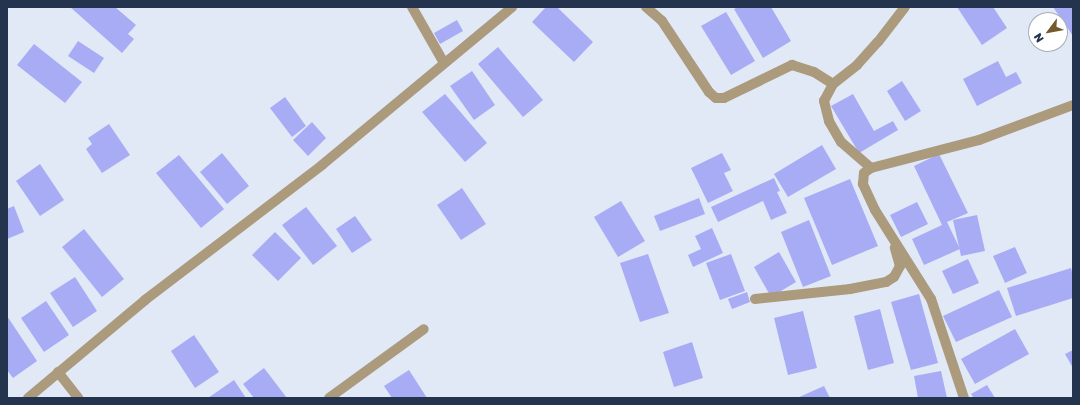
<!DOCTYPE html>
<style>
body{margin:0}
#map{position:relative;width:1080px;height:405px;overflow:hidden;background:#e1e9f7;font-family:"Golos Text",sans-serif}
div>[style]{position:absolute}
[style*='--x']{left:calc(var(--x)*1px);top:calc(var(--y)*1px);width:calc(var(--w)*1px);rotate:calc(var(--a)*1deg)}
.building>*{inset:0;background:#a7acf5}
.minor>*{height:10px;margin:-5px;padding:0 5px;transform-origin:5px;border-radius:5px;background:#ac9a7c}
span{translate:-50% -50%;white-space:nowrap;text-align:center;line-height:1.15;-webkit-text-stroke:3px #fff;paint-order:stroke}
.frame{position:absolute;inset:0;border:8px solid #24344e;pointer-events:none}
.north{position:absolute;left:1028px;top:12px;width:40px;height:40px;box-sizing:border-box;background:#fff;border:1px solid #a7aeb8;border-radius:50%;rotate:238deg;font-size:11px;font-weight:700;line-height:16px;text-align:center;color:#24344e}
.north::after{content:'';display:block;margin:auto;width:14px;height:18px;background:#73592b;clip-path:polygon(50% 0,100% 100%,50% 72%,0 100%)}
</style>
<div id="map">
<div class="building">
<div style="clip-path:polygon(70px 7px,115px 7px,136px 25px,128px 34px,134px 39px,122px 53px)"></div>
<div style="clip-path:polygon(546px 7px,557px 7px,593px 42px,574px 62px,532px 22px)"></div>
<div style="clip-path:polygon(738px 7px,771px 7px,791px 41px,763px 58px,734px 9px)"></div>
<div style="clip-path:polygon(957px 7px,993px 7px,1007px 28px,982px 45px)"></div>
<div style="clip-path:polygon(1053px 7px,1073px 7px,1073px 36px)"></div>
<div style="clip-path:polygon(726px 12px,755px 61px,731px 75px,701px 26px)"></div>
<div style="clip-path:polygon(457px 20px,463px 31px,440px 44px,434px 33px)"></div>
<div style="clip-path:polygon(78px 41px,104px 58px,94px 73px,68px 56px)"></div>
<div style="clip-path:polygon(34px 44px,82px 82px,65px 103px,17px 65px)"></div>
<div style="clip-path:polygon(498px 47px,543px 100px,523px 117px,478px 64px)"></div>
<div style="clip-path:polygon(998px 61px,1006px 77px,1016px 72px,1022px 83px,977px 106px,963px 79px)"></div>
<div style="clip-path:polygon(472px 71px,495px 105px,474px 120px,450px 86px)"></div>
<div style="clip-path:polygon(902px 81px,921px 111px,905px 121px,887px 91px)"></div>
<div style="clip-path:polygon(445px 94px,487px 143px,465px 162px,422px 112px)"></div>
<div style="clip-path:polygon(853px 94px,874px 131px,893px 121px,898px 130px,859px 153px,831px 106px)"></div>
<div style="clip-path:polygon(285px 97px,306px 126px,292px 137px,270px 108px)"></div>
<div style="clip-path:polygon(312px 122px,326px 138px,308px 156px,293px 140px)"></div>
<div style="clip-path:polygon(109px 124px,130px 155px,102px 173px,86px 149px,92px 144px,88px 138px)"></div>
<div style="clip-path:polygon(822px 145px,836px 169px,788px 197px,774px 174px)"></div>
<div style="clip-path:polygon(222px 153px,249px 186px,227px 204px,200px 172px)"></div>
<div style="clip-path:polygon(722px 153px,731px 170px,724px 173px,733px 191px,708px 203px,691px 168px)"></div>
<div style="clip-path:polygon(939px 154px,968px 213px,947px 222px,960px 249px,924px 265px,912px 239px,942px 225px,914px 166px)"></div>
<div style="clip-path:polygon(179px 155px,224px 209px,201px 228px,156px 173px)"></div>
<div style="clip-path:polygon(40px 164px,64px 200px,40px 216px,16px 181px)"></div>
<div style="clip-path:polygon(774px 178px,780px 191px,777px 192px,787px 213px,771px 220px,763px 201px,718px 222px,711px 207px)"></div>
<div style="clip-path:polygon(850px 179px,878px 246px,832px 265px,804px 198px)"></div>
<div style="clip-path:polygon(462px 188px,486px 224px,461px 240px,437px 205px)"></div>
<div style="clip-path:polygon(699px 198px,705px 214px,660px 231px,654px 216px)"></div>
<div style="clip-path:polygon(621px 201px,645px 241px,618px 257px,594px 217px)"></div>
<div style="clip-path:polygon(917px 202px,928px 224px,901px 237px,890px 215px)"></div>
<div style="clip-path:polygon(14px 206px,24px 232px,7px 239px,7px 209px)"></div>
<div style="clip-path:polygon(306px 207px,337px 246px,313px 265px,282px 225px)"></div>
<div style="clip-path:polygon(977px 215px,985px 251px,961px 256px,953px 220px)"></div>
<div style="clip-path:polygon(355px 216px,372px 240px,352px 253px,336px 229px)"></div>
<div style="clip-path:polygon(809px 220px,831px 276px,803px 287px,781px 232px)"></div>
<div style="clip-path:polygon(712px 228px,723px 253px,693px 267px,688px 255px,701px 249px,695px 236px)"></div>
<div style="clip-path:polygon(84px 229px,124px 279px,102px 297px,62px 247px)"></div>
<div style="clip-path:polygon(275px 232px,301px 258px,278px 281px,252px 255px)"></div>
<div style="clip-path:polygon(1015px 247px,1027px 273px,1005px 283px,993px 256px)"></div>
<div style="clip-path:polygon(779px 252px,796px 282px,771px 297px,754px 267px)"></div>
<div style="clip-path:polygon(648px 254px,669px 313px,640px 322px,620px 263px)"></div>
<div style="clip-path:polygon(731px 254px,745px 291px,720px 300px,706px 263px)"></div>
<div style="clip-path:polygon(968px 259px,979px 283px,953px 294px,942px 271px)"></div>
<div style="clip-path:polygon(1071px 268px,1073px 276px,1073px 298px,1016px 316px,1007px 288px)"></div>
<div style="clip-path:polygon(75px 277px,97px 311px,73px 327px,50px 293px)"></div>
<div style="clip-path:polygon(999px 290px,1012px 317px,956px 342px,943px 316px)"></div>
<div style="clip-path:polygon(747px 292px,750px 302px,732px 309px,728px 299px)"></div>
<div style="clip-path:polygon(919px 294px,938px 363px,911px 370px,891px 302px)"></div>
<div style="clip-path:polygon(46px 301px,69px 335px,44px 352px,21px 318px)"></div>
<div style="clip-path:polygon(880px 309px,894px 363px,868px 370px,854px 316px)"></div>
<div style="clip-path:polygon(803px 311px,817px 368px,788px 375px,774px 318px)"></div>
<div style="clip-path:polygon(7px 316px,37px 361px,13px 378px,7px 370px)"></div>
<div style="clip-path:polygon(1015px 329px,1029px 354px,975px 384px,961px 359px)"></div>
<div style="clip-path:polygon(194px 335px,219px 372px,195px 388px,171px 351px)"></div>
<div style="clip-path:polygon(692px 342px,703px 378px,674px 387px,663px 352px)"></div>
<div style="clip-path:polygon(1073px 350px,1073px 368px,1065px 354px)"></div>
<div style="clip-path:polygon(264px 368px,287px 398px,254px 398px,243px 384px)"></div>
<div style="clip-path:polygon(409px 370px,427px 398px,392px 398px,384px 386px)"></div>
<div style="clip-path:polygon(941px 371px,947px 398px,918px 398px,914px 376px)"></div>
<div style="clip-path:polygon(234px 380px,246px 398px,208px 398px)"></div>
<div style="clip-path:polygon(987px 385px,995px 398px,974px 398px,971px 394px)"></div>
<div style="clip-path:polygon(824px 386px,830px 398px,797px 398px)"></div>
</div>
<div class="minor">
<div style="--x:412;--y:7;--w:64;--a:60.3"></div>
<div style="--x:646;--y:7;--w:21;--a:41"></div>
<div style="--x:662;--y:21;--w:85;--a:56.5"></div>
<div style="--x:709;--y:92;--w:9;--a:41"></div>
<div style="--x:716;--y:98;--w:8;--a:0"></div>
<div style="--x:724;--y:98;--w:76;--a:-25.9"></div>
<div style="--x:792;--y:65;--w:23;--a:18"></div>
<div style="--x:814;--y:72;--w:22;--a:32"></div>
<div style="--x:871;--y:168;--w:40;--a:-139"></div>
<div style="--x:841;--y:142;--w:24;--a:-120"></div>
<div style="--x:829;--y:121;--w:21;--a:-104"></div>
<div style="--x:824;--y:101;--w:19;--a:-62"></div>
<div style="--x:833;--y:84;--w:31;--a:-38"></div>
<div style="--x:857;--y:65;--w:31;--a:-48"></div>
<div style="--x:878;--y:42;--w:44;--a:-52.4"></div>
<div style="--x:755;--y:299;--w:96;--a:-6"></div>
<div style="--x:850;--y:289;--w:37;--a:-11"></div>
<div style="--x:886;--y:282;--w:9;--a:-32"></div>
<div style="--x:894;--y:277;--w:13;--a:-61"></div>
<div style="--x:900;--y:266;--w:19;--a:-106"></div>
<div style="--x:58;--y:372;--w:33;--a:52"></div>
<div style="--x:28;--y:398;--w:153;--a:-39.9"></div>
<div style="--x:145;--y:300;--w:223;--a:-37.3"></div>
<div style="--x:322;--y:165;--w:247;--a:-39.7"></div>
<div style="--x:329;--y:398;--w:117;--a:-36"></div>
<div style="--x:964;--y:398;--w:104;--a:-108.4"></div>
<div style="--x:931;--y:299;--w:105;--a:-122.2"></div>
<div style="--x:875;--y:210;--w:29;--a:-115"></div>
<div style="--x:863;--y:184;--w:11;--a:-85"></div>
<div style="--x:864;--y:173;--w:9;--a:-36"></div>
<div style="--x:871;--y:168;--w:112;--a:-14.5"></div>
<div style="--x:979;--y:140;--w:100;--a:-20.4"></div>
</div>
<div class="frame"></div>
<div class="north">N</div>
</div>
